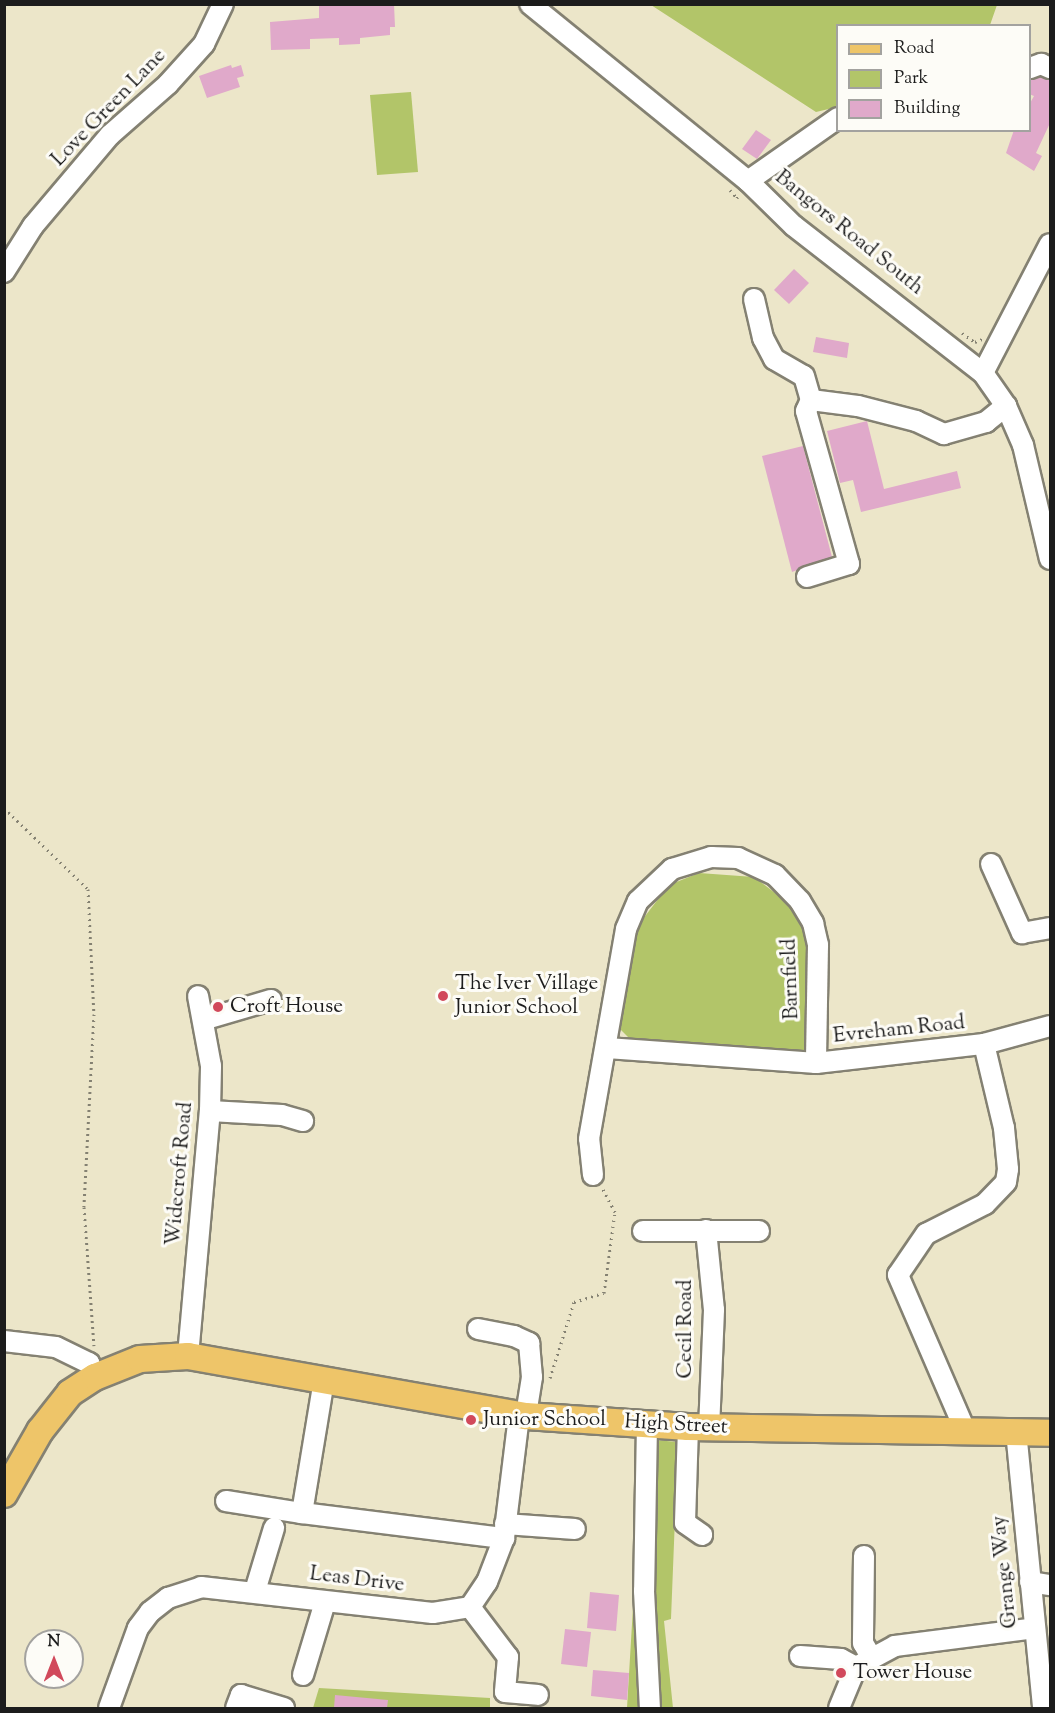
<!DOCTYPE html>
<style>
body{margin:0}
#map{position:relative;width:1055px;height:1713px;overflow:hidden;background:#ece6c9;font-family:"Sorts Mill Goudy",serif}
div>[style]{position:absolute}
[style*='--x']{left:calc(var(--x)*1px);top:calc(var(--y)*1px);width:calc(var(--w)*1px);rotate:calc(var(--a)*1deg)}
.green>*{inset:0;background:#b2c569}
.building>*{inset:0;background:#e0a9ca}
.path>*{height:3px;margin-top:-1.5px;transform-origin:0;background:repeating-linear-gradient(90deg,#848172 0 1.5px,transparent 0 6px)}
.roads{filter:drop-shadow(2px 0 #848172) drop-shadow(-2px 0 #848172) drop-shadow(0 2px #848172) drop-shadow(0 -2px #848172)}
.minor>*{height:20px;margin:-10px;padding:0 10px;transform-origin:10px;border-radius:10px;background:#fff}
.major>*{height:26px;margin:-13px;padding:0 13px;transform-origin:13px;border-radius:13px;background:#eec569}
.dots>*{width:16px;height:16px;translate:-50% -50%;box-sizing:border-box;border:3px solid #fdfcf7;border-radius:50%}
span{translate:-50% -50%;white-space:nowrap;text-align:center;line-height:1.15;-webkit-text-stroke:6px #fdfcf7;paint-order:stroke}
.street-label{font-size:21px;color:#1c1c1c}
.poi-label{font-size:21px;color:#1c1c1c}
.left{translate:0 -50%;text-align:left}
.frame{position:absolute;inset:0;border:6px solid #1c1c1c;pointer-events:none}
.legend{position:absolute;left:836px;top:24px;width:195px;height:108px;box-sizing:border-box;background:#fdfcf7;border:2px solid #a3a29f;margin:0;padding:8px 10px;list-style:none;font-size:18px;color:#1c1c1c}
.legend li{display:flex;align-items:center;gap:12px;height:30px}
.legend b{width:30px;border:2px solid #a3a29f}
.north{position:absolute;left:24px;top:1629px;width:60px;height:60px;box-sizing:border-box;background:#fdfcf7;border:2px solid #a3a29f;border-radius:50%;rotate:0deg;font-size:16px;font-weight:700;line-height:24px;text-align:center;color:#1c1c1c}
.north::after{content:'';display:block;margin:auto;width:21px;height:27px;background:#d1495b;clip-path:polygon(50% 0,100% 100%,50% 72%,0 100%)}
</style>
<div id="map">
<div class="green">
<div style="clip-path:polygon(651px 5px,997px 5px,990px 25px,838px 26px,837px 107px,816px 112px)"></div>
<div style="clip-path:polygon(411px 92px,418px 172px,377px 175px,370px 95px)"></div>
<div style="clip-path:polygon(699px 873px,754px 877px,787px 902px,807px 934px,810px 1042px,807px 1050px,791px 1053px,630px 1039px,619px 1028px,630px 945px,639px 924px,669px 885px)"></div>
<div style="clip-path:polygon(643px 1439px,678px 1442px,671px 1619px,664px 1621px,673px 1708px,627px 1708px)"></div>
<div style="clip-path:polygon(319px 1688px,490px 1698px,490px 1708px,313px 1708px)"></div>
</div>
<div class="building">
<div style="clip-path:polygon(319px 4px,394px 4px,395px 27px,390px 27px,390px 35px,360px 38px,360px 44px,339px 45px,339px 38px,310px 39px,310px 49px,271px 50px,270px 22px,319px 18px)"></div>
<div style="clip-path:polygon(231px 65px,232px 68px,241px 65px,244px 76px,237px 78px,240px 87px,207px 98px,199px 76px)"></div>
<div style="clip-path:polygon(1041px 77px,1050px 80px,1050px 123px,1036px 153px,1042px 156px,1034px 171px,1006px 153px,1014px 130px,1029px 130px,1029px 105px,1034px 96px,1029px 94px,1029px 80px)"></div>
<div style="clip-path:polygon(756px 130px,771px 140px,757px 159px,742px 149px)"></div>
<div style="clip-path:polygon(794px 269px,809px 283px,789px 304px,774px 290px)"></div>
<div style="clip-path:polygon(816px 337px,849px 343px,847px 358px,813px 352px)"></div>
<div style="clip-path:polygon(867px 421px,884px 489px,957px 471px,961px 488px,861px 512px,853px 480px,840px 483px,827px 431px)"></div>
<div style="clip-path:polygon(803px 446px,832px 557px,792px 572px,762px 456px)"></div>
<div style="clip-path:polygon(590px 1592px,619px 1595px,616px 1631px,587px 1628px)"></div>
<div style="clip-path:polygon(565px 1629px,591px 1632px,587px 1667px,561px 1664px)"></div>
<div style="clip-path:polygon(593px 1670px,629px 1673px,627px 1700px,591px 1696px)"></div>
<div style="clip-path:polygon(335px 1695px,388px 1700px,387px 1708px,334px 1708px)"></div>
</div>
<div class="path">
<div style="--x:730;--y:190;--w:11;--a:49"></div>
<div style="--x:737;--y:198;--w:4;--a:-63"></div>
<div style="--x:962;--y:333;--w:16;--a:35"></div>
<div style="--x:975;--y:342;--w:8;--a:-23"></div>
<div style="--x:4;--y:808;--w:117;--a:44"></div>
<div style="--x:88;--y:889;--w:125;--a:87.3"></div>
<div style="--x:94;--y:1014;--w:193;--a:93"></div>
<div style="--x:84;--y:1207;--w:139;--a:85.9"></div>
<div style="--x:550;--y:1378;--w:80;--a:-72.5"></div>
<div style="--x:574;--y:1302;--w:31;--a:-17"></div>
<div style="--x:604;--y:1293;--w:82;--a:-82.3"></div>
<div style="--x:615;--y:1212;--w:26;--a:-118"></div>
</div>
<div class="roads">
<div class="minor">
<div style="--x:530;--y:4;--w:281;--a:39.1"></div>
<div style="--x:748;--y:181;--w:64;--a:44.4"></div>
<div style="--x:794;--y:226;--w:239;--a:37.9"></div>
<div style="--x:983;--y:373;--w:40;--a:55.1"></div>
<div style="--x:1006;--y:406;--w:43;--a:66.4"></div>
<div style="--x:1023;--y:445;--w:117;--a:76.7"></div>
<div style="--x:1030;--y:68;--w:12;--a:-20"></div>
<div style="--x:1041;--y:64;--w:10;--a:24"></div>
<div style="--x:748;--y:181;--w:110;--a:-35"></div>
<div style="--x:4;--y:272;--w:54;--a:-57.8"></div>
<div style="--x:33;--y:226;--w:119;--a:-49.8"></div>
<div style="--x:110;--y:135;--w:77;--a:-41.3"></div>
<div style="--x:168;--y:84;--w:54;--a:-48"></div>
<div style="--x:204;--y:44;--w:44;--a:-64.6"></div>
<div style="--x:754;--y:299;--w:40;--a:77"></div>
<div style="--x:763;--y:338;--w:24;--a:62"></div>
<div style="--x:774;--y:359;--w:34;--a:30"></div>
<div style="--x:804;--y:376;--w:25;--a:74"></div>
<div style="--x:811;--y:400;--w:47;--a:7.3"></div>
<div style="--x:858;--y:406;--w:60;--a:14.5"></div>
<div style="--x:916;--y:421;--w:31;--a:25"></div>
<div style="--x:944;--y:434;--w:44;--a:-15.9"></div>
<div style="--x:986;--y:422;--w:26;--a:-39"></div>
<div style="--x:983;--y:373;--w:145;--a:-62.6"></div>
<div style="--x:807;--y:577;--w:44;--a:-17.2"></div>
<div style="--x:849;--y:564;--w:159;--a:-105.7"></div>
<div style="--x:806;--y:411;--w:12;--a:-66"></div>
<div style="--x:991;--y:864;--w:76;--a:65.8"></div>
<div style="--x:1022;--y:933;--w:28;--a:-10"></div>
<div style="--x:203;--y:1020;--w:71;--a:-16.4"></div>
<div style="--x:607;--y:1048;--w:210;--a:4.1"></div>
<div style="--x:816;--y:1063;--w:169;--a:-6.5"></div>
<div style="--x:984;--y:1044;--w:68;--a:-15.3"></div>
<div style="--x:210;--y:1111;--w:72;--a:3.2"></div>
<div style="--x:282;--y:1115;--w:22;--a:16"></div>
<div style="--x:593;--y:1175;--w:36;--a:-96"></div>
<div style="--x:589;--y:1139;--w:213;--a:-80"></div>
<div style="--x:626;--y:929;--w:30;--a:-67"></div>
<div style="--x:638;--y:901;--w:47;--a:-43.3"></div>
<div style="--x:672;--y:869;--w:41;--a:-17.1"></div>
<div style="--x:711;--y:857;--w:27;--a:2"></div>
<div style="--x:738;--y:858;--w:41;--a:24.7"></div>
<div style="--x:775;--y:875;--w:36;--a:46"></div>
<div style="--x:800;--y:901;--w:26;--a:59"></div>
<div style="--x:813;--y:923;--w:23;--a:77"></div>
<div style="--x:818;--y:945;--w:118;--a:91"></div>
<div style="--x:706;--y:1230;--w:80;--a:84.3"></div>
<div style="--x:714;--y:1310;--w:118;--a:92.4"></div>
<div style="--x:643;--y:1231;--w:116;--a:0"></div>
<div style="--x:478;--y:1329;--w:37;--a:11"></div>
<div style="--x:514;--y:1336;--w:17;--a:25"></div>
<div style="--x:529;--y:1343;--w:34;--a:85"></div>
<div style="--x:532;--y:1377;--w:39;--a:99"></div>
<div style="--x:4;--y:1341;--w:52;--a:6.6"></div>
<div style="--x:56;--y:1347;--w:37;--a:26"></div>
<div style="--x:89;--y:1363;--w:15;--a:67"></div>
<div style="--x:188;--y:1356;--w:246;--a:-84.9"></div>
<div style="--x:210;--y:1111;--w:45;--a:-88.7"></div>
<div style="--x:211;--y:1066;--w:71;--a:-100.5"></div>
<div style="--x:324;--y:1380;--w:135;--a:99.4"></div>
<div style="--x:302;--y:1513;--w:204;--a:7.1"></div>
<div style="--x:647;--y:1424;--w:167;--a:91"></div>
<div style="--x:644;--y:1591;--w:117;--a:87.1"></div>
<div style="--x:688;--y:1427;--w:96;--a:91.8"></div>
<div style="--x:685;--y:1523;--w:21;--a:35"></div>
<div style="--x:965;--y:1430;--w:169;--a:-113.4"></div>
<div style="--x:898;--y:1275;--w:50;--a:-55.7"></div>
<div style="--x:926;--y:1234;--w:66;--a:-27"></div>
<div style="--x:985;--y:1204;--w:30;--a:-46"></div>
<div style="--x:1006;--y:1182;--w:13;--a:-81"></div>
<div style="--x:1008;--y:1169;--w:41;--a:-95.6"></div>
<div style="--x:1004;--y:1128;--w:86;--a:-103.4"></div>
<div style="--x:1016;--y:1431;--w:278;--a:84.4"></div>
<div style="--x:226;--y:1501;--w:77;--a:9"></div>
<div style="--x:505;--y:1524;--w:70;--a:4.1"></div>
<div style="--x:864;--y:1556;--w:87;--a:90.7"></div>
<div style="--x:863;--y:1643;--w:16;--a:60"></div>
<div style="--x:1030;--y:1582;--w:20;--a:9"></div>
<div style="--x:255;--y:1591;--w:66;--a:-73.2"></div>
<div style="--x:470;--y:1607;--w:63;--a:52.8"></div>
<div style="--x:508;--y:1657;--w:35;--a:95"></div>
<div style="--x:505;--y:1692;--w:33;--a:5"></div>
<div style="--x:800;--y:1656;--w:41;--a:4.2"></div>
<div style="--x:841;--y:1659;--w:17;--a:28"></div>
<div style="--x:303;--y:1675;--w:76;--a:-73.2"></div>
<div style="--x:109;--y:1708;--w:85;--a:-70.1"></div>
<div style="--x:138;--y:1628;--w:20;--a:-53"></div>
<div style="--x:150;--y:1612;--w:23;--a:-38"></div>
<div style="--x:168;--y:1598;--w:35;--a:-18"></div>
<div style="--x:201;--y:1587;--w:233;--a:6.4"></div>
<div style="--x:433;--y:1613;--w:37;--a:-9"></div>
<div style="--x:470;--y:1607;--w:30;--a:-56"></div>
<div style="--x:487;--y:1582;--w:47;--a:-68.9"></div>
<div style="--x:504;--y:1538;--w:124;--a:-83"></div>
<div style="--x:236;--y:1708;--w:14;--a:-69"></div>
<div style="--x:241;--y:1695;--w:45;--a:16.8"></div>
<div style="--x:839;--y:1708;--w:44;--a:-67.5"></div>
<div style="--x:856;--y:1667;--w:44;--a:-28.3"></div>
<div style="--x:895;--y:1646;--w:141;--a:-7.3"></div>
</div>
<div class="major">
<div style="--x:4;--y:1494;--w:73;--a:-60.3"></div>
<div style="--x:40;--y:1431;--w:48;--a:-51.7"></div>
<div style="--x:70;--y:1393;--w:30;--a:-33"></div>
<div style="--x:95;--y:1377;--w:48;--a:-21.8"></div>
<div style="--x:140;--y:1359;--w:48;--a:-3.6"></div>
<div style="--x:188;--y:1356;--w:343;--a:10.1"></div>
<div style="--x:526;--y:1416;--w:162;--a:3.9"></div>
<div style="--x:688;--y:1427;--w:362;--a:0.9"></div>
</div>
</div>
<div class="dots">
<div style="left:443px;top:996px;background:#d1495b"></div>
<div style="left:218px;top:1007px;background:#d1495b"></div>
<div style="left:471px;top:1420px;background:#d1495b"></div>
<div style="left:841px;top:1673px;background:#d1495b"></div>
</div>
<div class="street-label">
<span style="left:109px;top:108px;rotate:-46deg">Love Green Lane</span>
<span style="left:849px;top:233px;rotate:39deg">Bangors Road South</span>
<span style="left:791px;top:979px;rotate:-92deg">Barnfield</span>
<span style="left:899px;top:1030px;rotate:-6deg">Evreham Road</span>
<span style="left:180px;top:1174px;rotate:-85deg">Widecroft Road</span>
<span style="left:686px;top:1329px;rotate:-90deg">Cecil Road</span>
<span style="left:676px;top:1425px;rotate:3deg">High Street</span>
<span style="left:1005px;top:1572px;rotate:-96deg">Grange Way</span>
<span style="left:357px;top:1580px;rotate:7deg">Leas Drive</span>
</div>
<div class="poi-label">
<span class="left" style="left:455px;top:996px">The Iver Village<br>Junior School</span>
<span class="left" style="left:230px;top:1007px">Croft House</span>
<span class="left" style="left:483px;top:1420px">Junior School</span>
<span class="left" style="left:853px;top:1673px">Tower House</span>
</div>
<div class="frame"></div>
<ul class="legend">
<li><b style="height:8px;background:#eec569"></b>Road</li>
<li><b style="height:16px;background:#b2c569"></b>Park</li>
<li><b style="height:16px;background:#e0a9ca"></b>Building</li>
</ul>
<div class="north">N</div>
</div>
